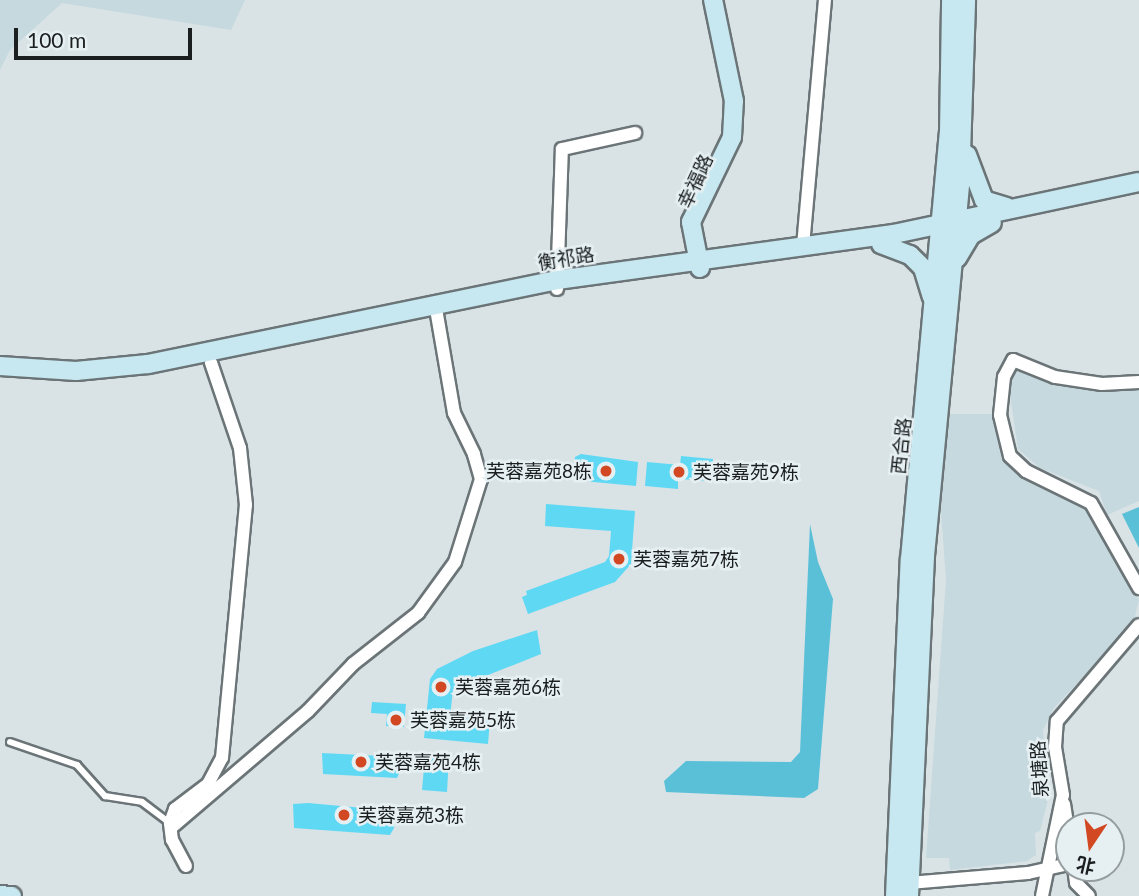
<!DOCTYPE html>
<meta charset="utf-8">
<style>
body{margin:0}
#map{position:relative;width:1139px;height:896px;overflow:hidden;background:#d9e3e6;font-family:Lato,"Noto Sans SC",sans-serif}
div>[style]{position:absolute}
[style*='--x']{left:calc(var(--x)*1px);top:calc(var(--y)*1px);width:calc(var(--w)*1px);rotate:calc(var(--a)*1deg)}
.built>*{inset:0;background:#c6d9de}
.green>*{inset:0;background:#5ac0d8}
.building>*{inset:0;background:#5fd8f4}
.roads{filter:drop-shadow(2px 0 #6b7477) drop-shadow(-2px 0 #6b7477) drop-shadow(0 2px #6b7477) drop-shadow(0 -2px #6b7477)}
.lane>*{height:6px;margin:-3px;padding:0 3px;transform-origin:3px;border-radius:3px;background:#fff}
.street>*{height:12px;margin:-6px;padding:0 6px;transform-origin:6px;border-radius:6px;background:#fff}
.secondary>*{height:18px;margin:-9px;padding:0 9px;transform-origin:9px;border-radius:9px;background:#c7e8f0}
.dots>*{width:19px;height:19px;translate:-50% -50%;box-sizing:border-box;border:4px solid #e6f0f3;border-radius:50%}
span{translate:-50% -50%;white-space:nowrap;text-align:center;line-height:1.15;-webkit-text-stroke:5px #e6f0f3;paint-order:stroke}
.street-label{font-size:19px;color:#1c1f20}
.poi-label{font-size:19px;color:#1c1f20}
.right{translate:-100% -50%;text-align:right}
.left{translate:0 -50%;text-align:left}
.north{position:absolute;left:1055px;top:812px;width:70px;height:70px;box-sizing:border-box;background:#e6f0f3;border:2px solid #959c9f;border-radius:50%;rotate:193deg;font-size:19px;font-weight:700;line-height:28px;text-align:center;color:#1c1f20}
.north::after{content:'';display:block;margin:auto;width:24px;height:32px;background:#d14822;clip-path:polygon(50% 0,100% 100%,50% 72%,0 100%)}
.scale{position:absolute;left:14px;top:28px;width:178px;height:32px;box-sizing:border-box;border:4px solid #1c1f20;border-top:0;padding-left:9px;font-size:21px;line-height:24px;white-space:nowrap;color:#1c1f20;-webkit-text-stroke:5px #e6f0f3;paint-order:stroke}
</style>
<div id="map">
<div class="built">
<div style="clip-path:polygon(0 0,245px 0,231px 30px,62px 3px,10px 50px,0 70px)"></div>
<div style="clip-path:polygon(1018px 368px,1068px 384px,1139px 387px,1139px 501px,1107px 515px,1099px 491px,1040px 468px,1018px 449px,1008px 381px)"></div>
<div style="clip-path:polygon(948px 414px,995px 414px,1002px 461px,1089px 512px,1139px 600px,1133px 624px,1054px 708px,1043px 730px,1049px 796px,1040px 831px,1035px 833px,1036px 855px,1027px 861px,950px 870px,949px 858px,926px 858px,946px 580px,940px 497px)"></div>
</div>
<div class="green">
<div style="clip-path:polygon(1139px 507px,1139px 548px,1122px 514px)"></div>
<div style="clip-path:polygon(810px 524px,818px 562px,833px 599px,818px 789px,804px 798px,666px 792px,664px 781px,686px 761px,791px 762px,800px 752px)"></div>
</div>
<div class="building">
<div style="clip-path:polygon(581px 454px,638px 462px,636px 486px,573px 480px,575px 457px)"></div>
<div style="clip-path:polygon(681px 456px,713px 459px,711px 481px,678px 479px,678px 489px,645px 486px,647px 462px,680px 465px)"></div>
<div style="clip-path:polygon(546px 504px,635px 511px,631px 564px,615px 582px,528px 614px,522px 597px,527px 595px,526px 591px,605px 562px,609px 556px,611px 531px,545px 526px)"></div>
<div style="clip-path:polygon(537px 630px,541px 654px,453px 689px,450px 717px,490px 720px,488px 744px,424px 738px,430px 679px,437px 669px,473px 651px)"></div>
<div style="clip-path:polygon(372px 702px,406px 704px,404px 727px,386px 726px,387px 714px,371px 713px)"></div>
<div style="clip-path:polygon(322px 753px,401px 757px,400px 771px,397px 778px,323px 774px)"></div>
<div style="clip-path:polygon(425px 756px,449px 758px,447px 792px,422px 790px)"></div>
<div style="clip-path:polygon(308px 803px,396px 811px,394px 828px,390px 835px,294px 828px,293px 804px)"></div>
</div>
<div class="roads">
<div class="lane">
<div style="--x:10;--y:742;--w:71;--a:18.9"></div>
<div style="--x:77;--y:765;--w:42;--a:47.9"></div>
<div style="--x:105;--y:796;--w:37;--a:9"></div>
<div style="--x:142;--y:802;--w:35;--a:37"></div>
</div>
<div class="street">
<div style="--x:803;--y:246;--w:247;--a:-84.9"></div>
<div style="--x:557;--y:289;--w:140;--a:-88"></div>
<div style="--x:562;--y:149;--w:75;--a:-12.4"></div>
<div style="--x:1139;--y:382;--w:37;--a:177"></div>
<div style="--x:1102;--y:384;--w:48;--a:-171.5"></div>
<div style="--x:1055;--y:377;--w:45;--a:-158"></div>
<div style="--x:1013;--y:360;--w:19;--a:118"></div>
<div style="--x:1004;--y:377;--w:38;--a:96"></div>
<div style="--x:1000;--y:415;--w:42;--a:76.3"></div>
<div style="--x:1010;--y:456;--w:22;--a:43"></div>
<div style="--x:1026;--y:471;--w:72;--a:26.2"></div>
<div style="--x:1091;--y:503;--w:98;--a:60.5"></div>
<div style="--x:1064;--y:804;--w:31;--a:81"></div>
<div style="--x:171;--y:828;--w:180;--a:-40.5"></div>
<div style="--x:308;--y:711;--w:65;--a:-46.2"></div>
<div style="--x:353;--y:664;--w:83;--a:-38.1"></div>
<div style="--x:418;--y:613;--w:63;--a:-54"></div>
<div style="--x:455;--y:562;--w:87;--a:-72.6"></div>
<div style="--x:481;--y:479;--w:26;--a:-106"></div>
<div style="--x:474;--y:454;--w:46;--a:-116"></div>
<div style="--x:454;--y:413;--w:112;--a:-99.8"></div>
<div style="--x:186;--y:866;--w:30;--a:-118"></div>
<div style="--x:172;--y:840;--w:17;--a:-97"></div>
<div style="--x:170;--y:823;--w:15;--a:-70"></div>
<div style="--x:175;--y:809;--w:41;--a:-37.1"></div>
<div style="--x:208;--y:784;--w:30;--a:-62"></div>
<div style="--x:222;--y:758;--w:254;--a:-84.6"></div>
<div style="--x:246;--y:505;--w:57;--a:-96"></div>
<div style="--x:240;--y:448;--w:90;--a:-108.8"></div>
<div style="--x:1074;--y:868;--w:15;--a:82"></div>
<div style="--x:1076;--y:883;--w:18;--a:45"></div>
<div style="--x:909;--y:883;--w:119;--a:-4.8"></div>
<div style="--x:1028;--y:873;--w:42;--a:-12.4"></div>
<div style="--x:1042;--y:896;--w:103;--a:-78.3"></div>
<div style="--x:1063;--y:795;--w:49;--a:-99.5"></div>
<div style="--x:1055;--y:747;--w:26;--a:-86"></div>
<div style="--x:1057;--y:721;--w:126;--a:-49.5"></div>
</div>
<div class="secondary">
<div style="--x:967;--y:155;--w:48;--a:69.3"></div>
<div style="--x:984;--y:200;--w:24;--a:17"></div>
<div style="--x:881;--y:244;--w:31;--a:21"></div>
<div style="--x:910;--y:255;--w:18;--a:45"></div>
<div style="--x:923;--y:268;--w:30;--a:73"></div>
<div style="--x:957;--y:258;--w:27;--a:-59"></div>
<div style="--x:971;--y:235;--w:24;--a:-30"></div>
<div style="--x:700;--y:268;--w:47;--a:-101.1"></div>
<div style="--x:691;--y:222;--w:94;--a:-64.2"></div>
<div style="--x:732;--y:137;--w:36;--a:-87"></div>
<div style="--x:734;--y:101;--w:103;--a:-101.7"></div>
<div style="--x:0;--y:366;--w:76;--a:3.8"></div>
<div style="--x:76;--y:371;--w:72;--a:-5.6"></div>
<div style="--x:148;--y:364;--w:418;--a:-11.6"></div>
<div style="--x:557;--y:280;--w:340;--a:-7.8"></div>
<div style="--x:894;--y:234;--w:250;--a:-12"></div>
<div style="--x:0;--y:895;--w:12;--a:5"></div>
<div style="--x:895;--y:896;--w:337;--a:-87.5"></div>
<div style="--x:910;--y:559;--w:428;--a:-84.8"></div>
<div style="--x:949;--y:133;--w:133;--a:-89.1"></div>
<div style="--x:909;--y:896;--w:340;--a:-87.3"></div>
<div style="--x:925;--y:556;--w:374;--a:-84.6"></div>
<div style="--x:960;--y:184;--w:184;--a:-88.1"></div>
</div>
</div>
<div class="dots">
<div style="left:606px;top:471px;background:#d14822"></div>
<div style="left:679px;top:472px;background:#d14822"></div>
<div style="left:619px;top:559px;background:#d14822"></div>
<div style="left:441px;top:687px;background:#d14822"></div>
<div style="left:396px;top:720px;background:#d14822"></div>
<div style="left:361px;top:762px;background:#d14822"></div>
<div style="left:344px;top:815px;background:#d14822"></div>
</div>
<div class="street-label">
<span style="left:695px;top:181px;rotate:-65deg">幸福路</span>
<span style="left:566px;top:258px;rotate:-9deg">衡祁路</span>
<span style="left:901px;top:446px;rotate:-84deg">西合路</span>
<span style="left:1039px;top:769px;rotate:-94deg">泉塘路</span>
</div>
<div class="poi-label">
<span class="right" style="left:592px;top:471px">芙蓉嘉苑8栋</span>
<span class="left" style="left:693px;top:472px">芙蓉嘉苑9栋</span>
<span class="left" style="left:633px;top:559px">芙蓉嘉苑7栋</span>
<span class="left" style="left:455px;top:687px">芙蓉嘉苑6栋</span>
<span class="left" style="left:410px;top:720px">芙蓉嘉苑5栋</span>
<span class="left" style="left:375px;top:762px">芙蓉嘉苑4栋</span>
<span class="left" style="left:358px;top:815px">芙蓉嘉苑3栋</span>
</div>
<div class="north">北</div>
<div class="scale">100 m</div>
</div>
